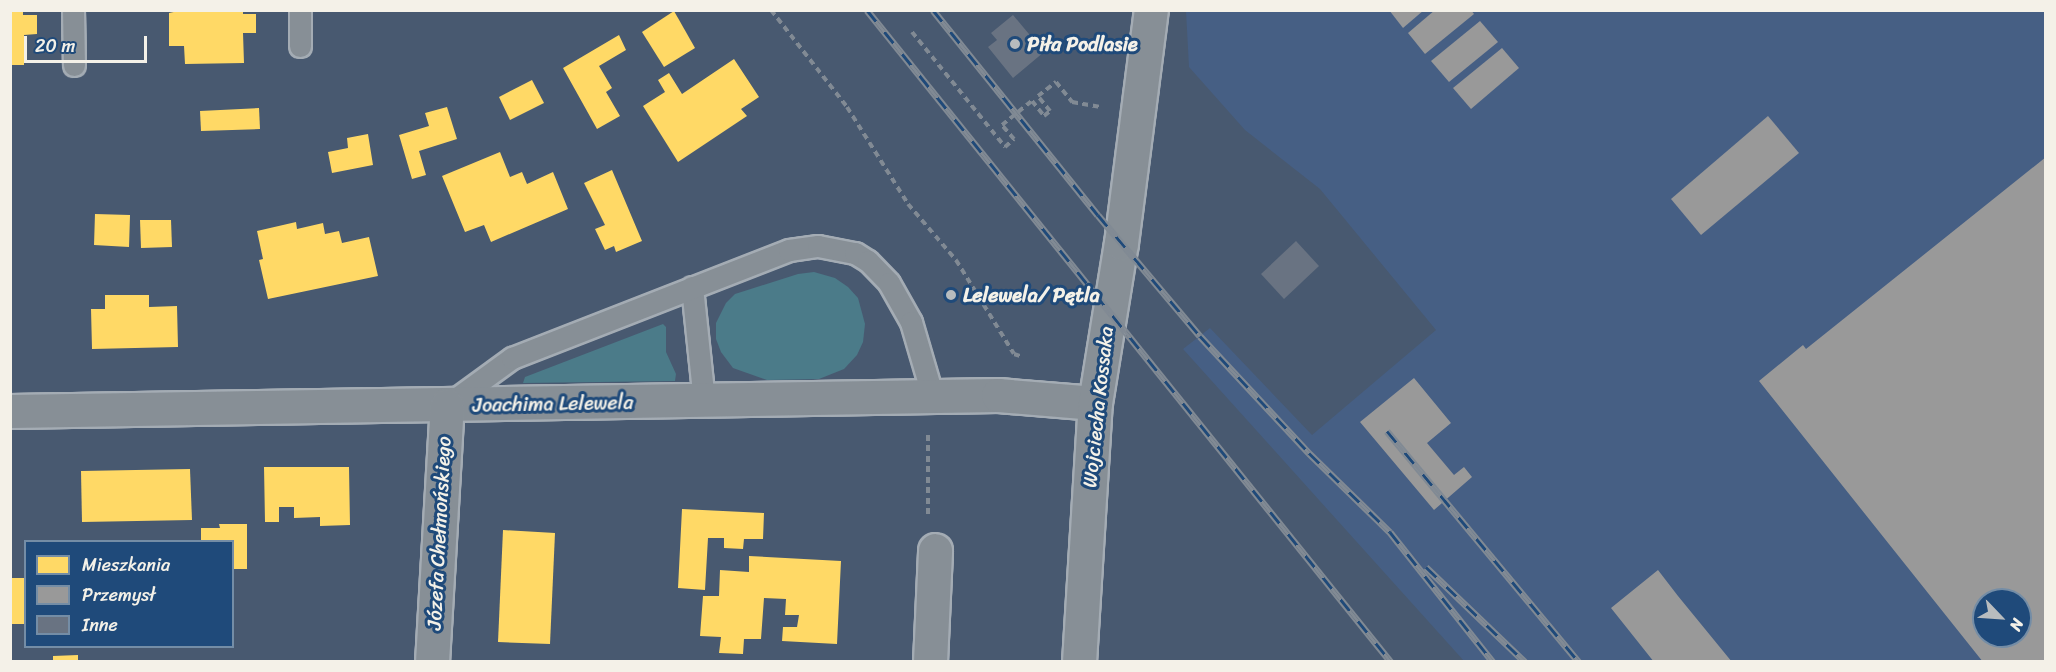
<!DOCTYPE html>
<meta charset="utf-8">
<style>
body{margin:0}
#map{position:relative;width:2056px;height:672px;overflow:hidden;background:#485970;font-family:Sriracha,sans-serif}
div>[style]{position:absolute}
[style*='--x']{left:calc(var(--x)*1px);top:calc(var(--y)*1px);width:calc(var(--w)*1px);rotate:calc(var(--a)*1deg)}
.built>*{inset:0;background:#465f84}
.green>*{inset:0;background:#4b7b89}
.homes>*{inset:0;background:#ffd966}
.industry>*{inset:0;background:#999}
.building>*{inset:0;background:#697382}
.path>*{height:4px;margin-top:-2px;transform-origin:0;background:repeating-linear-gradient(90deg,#818a94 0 6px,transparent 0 10.5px)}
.roads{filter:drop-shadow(2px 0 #a4acb4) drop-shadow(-2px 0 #a4acb4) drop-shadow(0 2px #a4acb4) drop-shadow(0 -2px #a4acb4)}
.lane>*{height:21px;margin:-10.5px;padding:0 10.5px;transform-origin:10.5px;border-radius:10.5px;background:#878f96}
.street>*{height:33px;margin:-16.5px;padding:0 16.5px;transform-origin:16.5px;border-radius:16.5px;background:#878f96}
.secondary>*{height:33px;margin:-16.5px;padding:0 16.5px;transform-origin:16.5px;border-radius:16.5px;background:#878f96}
.rail>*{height:7px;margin-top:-3.5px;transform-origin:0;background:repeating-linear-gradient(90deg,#1f4a7a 0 14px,#818a94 0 28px);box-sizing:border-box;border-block:2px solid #818a94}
.dots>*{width:16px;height:16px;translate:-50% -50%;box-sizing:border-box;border:3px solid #1f4a7a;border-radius:50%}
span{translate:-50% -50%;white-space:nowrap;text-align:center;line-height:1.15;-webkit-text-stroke:6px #1f4a7a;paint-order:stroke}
.poi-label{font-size:20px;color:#f4f1e8;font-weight:700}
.left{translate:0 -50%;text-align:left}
.street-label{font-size:20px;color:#f4f1e8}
.frame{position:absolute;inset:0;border:12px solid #f4f1e8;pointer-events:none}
.legend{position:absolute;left:24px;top:540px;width:210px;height:108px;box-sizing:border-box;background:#1f4a7a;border:2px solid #748da6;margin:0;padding:8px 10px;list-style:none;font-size:18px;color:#f4f1e8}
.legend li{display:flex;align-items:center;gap:12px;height:30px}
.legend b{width:30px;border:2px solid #748da6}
.north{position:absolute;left:1972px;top:588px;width:60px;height:60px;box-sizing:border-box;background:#1f4a7a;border:2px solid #748da6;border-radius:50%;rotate:115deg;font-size:16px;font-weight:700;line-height:24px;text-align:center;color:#f4f1e8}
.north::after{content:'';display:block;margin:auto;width:21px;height:27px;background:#b8bcbe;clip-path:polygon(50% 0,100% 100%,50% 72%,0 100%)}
.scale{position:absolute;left:24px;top:36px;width:123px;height:27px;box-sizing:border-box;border:3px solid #f4f1e8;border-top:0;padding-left:8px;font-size:18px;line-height:21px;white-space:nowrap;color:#f4f1e8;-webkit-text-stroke:4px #1f4a7a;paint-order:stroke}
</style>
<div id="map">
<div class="built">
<div style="clip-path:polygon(evenodd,1186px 11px,2045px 11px,2045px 661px,1464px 661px,1183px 349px,1210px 328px,1312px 435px,1436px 330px,1320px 189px,1245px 130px,1189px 67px,1186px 11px,1984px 600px,2020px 600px,2020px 636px,1984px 636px,1984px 600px)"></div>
</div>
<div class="green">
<div style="clip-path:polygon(814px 272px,835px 278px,848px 287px,858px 298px,865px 324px,863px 342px,857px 355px,844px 369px,819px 379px,767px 380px,733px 368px,721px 352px,716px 339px,716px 323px,726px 303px,735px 294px,798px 274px)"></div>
<div style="clip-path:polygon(663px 324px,666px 327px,666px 352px,676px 374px,675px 381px,523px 383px,525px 377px)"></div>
</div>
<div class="homes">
<div style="clip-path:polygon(10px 10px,23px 10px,23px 15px,37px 15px,37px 34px,24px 35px,24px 65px,10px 65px)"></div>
<div style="clip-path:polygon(183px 10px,243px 10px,243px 14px,256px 14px,256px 33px,243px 33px,244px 63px,185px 64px,184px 46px,169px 46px,169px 13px)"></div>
<div style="clip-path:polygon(674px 11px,695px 48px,664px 67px,642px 32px)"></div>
<div style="clip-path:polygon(619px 35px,626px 50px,599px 66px,612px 88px,606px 92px,620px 116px,597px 129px,563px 68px)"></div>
<div style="clip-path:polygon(734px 59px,759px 97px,741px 109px,747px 116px,678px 162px,643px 106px,665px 92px,658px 80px,669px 73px,682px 94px)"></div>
<div style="clip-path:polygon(532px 80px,544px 103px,510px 120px,499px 97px)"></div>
<div style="clip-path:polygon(447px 107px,457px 139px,419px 151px,426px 175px,412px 179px,399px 135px,429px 126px,425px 113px)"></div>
<div style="clip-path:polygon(259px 108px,260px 129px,201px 131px,200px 111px)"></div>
<div style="clip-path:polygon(368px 134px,373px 165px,332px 173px,328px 152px,348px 148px,347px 138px)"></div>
<div style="clip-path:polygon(500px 152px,510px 177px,522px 172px,527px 184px,553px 172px,568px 209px,491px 242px,484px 225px,465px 232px,442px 176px)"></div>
<div style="clip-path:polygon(612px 170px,642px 241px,616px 252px,614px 246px,605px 250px,595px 229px,605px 225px,584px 183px)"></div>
<div style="clip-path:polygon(95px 214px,130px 215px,129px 247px,94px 245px)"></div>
<div style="clip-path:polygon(140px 220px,171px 220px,172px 247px,141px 248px)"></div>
<div style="clip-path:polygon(296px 222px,297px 229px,323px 223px,325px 234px,339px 231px,342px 243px,369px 237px,378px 276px,268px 299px,259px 260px,263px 259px,257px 231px)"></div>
<div style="clip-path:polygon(105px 295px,149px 295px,149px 307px,177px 306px,178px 347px,92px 349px,91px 309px,105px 309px)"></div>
<div style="clip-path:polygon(264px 467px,349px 467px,350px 525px,320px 526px,320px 517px,294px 518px,294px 507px,279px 507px,279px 522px,265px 522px)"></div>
<div style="clip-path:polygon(190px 469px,192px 520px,82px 522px,81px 471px)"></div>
<div style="clip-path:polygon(682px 509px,764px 513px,763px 539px,744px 539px,743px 549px,724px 548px,724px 538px,708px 538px,705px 590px,678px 588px)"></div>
<div style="clip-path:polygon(219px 524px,247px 524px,247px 569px,232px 569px,232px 542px,201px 542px,201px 528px,220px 528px)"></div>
<div style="clip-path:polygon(503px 530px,555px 533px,550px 644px,498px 642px)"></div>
<div style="clip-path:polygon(749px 556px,841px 561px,837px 644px,782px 641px,783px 627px,797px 627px,799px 615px,785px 615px,786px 599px,764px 598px,761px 639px,744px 639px,743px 654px,719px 653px,721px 637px,700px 636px,703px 596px,719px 596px,720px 570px,749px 572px)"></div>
<div style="clip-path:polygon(10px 578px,26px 578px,26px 624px,10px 624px)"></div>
<div style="clip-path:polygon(78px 655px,78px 662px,53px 662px,53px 656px)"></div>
</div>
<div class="industry">
<div style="clip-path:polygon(1389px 10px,1424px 10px,1403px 28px)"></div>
<div style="clip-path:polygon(1435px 10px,1471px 10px,1474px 14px,1425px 54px,1408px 33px)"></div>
<div style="clip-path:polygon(1480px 21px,1498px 42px,1449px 82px,1431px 61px)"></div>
<div style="clip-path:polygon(1502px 48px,1519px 68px,1471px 109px,1453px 88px)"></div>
<div style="clip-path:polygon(1768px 116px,1799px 153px,1701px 235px,1671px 199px)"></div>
<div style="clip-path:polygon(evenodd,2046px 157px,2046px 662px,1983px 662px,1759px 381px,1803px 345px,1806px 349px,2046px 157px,1984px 600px,2020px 600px,2020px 636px,1984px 636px,1984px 600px)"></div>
<div style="clip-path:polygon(1414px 378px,1451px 423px,1427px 443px,1454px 475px,1464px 467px,1472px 477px,1434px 510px,1360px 422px)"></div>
<div style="clip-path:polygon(1658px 570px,1678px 596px,1732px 662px,1654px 662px,1611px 608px)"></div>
</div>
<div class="building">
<div style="clip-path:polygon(1013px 15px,1044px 52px,1013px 78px,988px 47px,997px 40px,991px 33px)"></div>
<div style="clip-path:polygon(1296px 241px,1319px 266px,1284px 299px,1261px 274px)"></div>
</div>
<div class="path">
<div style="--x:771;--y:10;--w:123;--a:51.9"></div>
<div style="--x:847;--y:107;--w:115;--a:57.8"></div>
<div style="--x:908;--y:204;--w:74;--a:49.4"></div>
<div style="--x:956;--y:260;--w:110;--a:58.3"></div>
<div style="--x:1014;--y:354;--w:9;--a:18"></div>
<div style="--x:912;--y:32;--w:148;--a:51"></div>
<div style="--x:1005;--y:147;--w:12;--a:-42"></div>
<div style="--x:1014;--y:139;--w:18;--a:-131"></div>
<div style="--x:1002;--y:125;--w:38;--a:-39"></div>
<div style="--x:1032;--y:101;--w:19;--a:51"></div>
<div style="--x:1044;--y:116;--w:8;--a:-40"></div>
<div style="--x:1050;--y:111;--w:19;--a:-129"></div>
<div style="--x:1038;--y:96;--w:23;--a:-38"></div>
<div style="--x:1056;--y:82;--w:26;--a:51"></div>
<div style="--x:1072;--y:102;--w:29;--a:10"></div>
<div style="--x:928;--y:514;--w:82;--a:-90"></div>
</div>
<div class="roads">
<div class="lane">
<div style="--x:73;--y:10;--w:55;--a:89"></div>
<div style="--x:300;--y:10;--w:36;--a:90"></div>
<div style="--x:692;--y:287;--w:115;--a:84"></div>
<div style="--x:450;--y:403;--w:77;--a:-36"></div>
<div style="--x:512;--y:358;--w:297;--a:-21.3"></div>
<div style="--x:789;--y:250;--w:29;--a:-8"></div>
<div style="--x:818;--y:246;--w:38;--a:11"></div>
<div style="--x:855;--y:253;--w:15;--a:32"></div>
<div style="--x:868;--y:261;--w:30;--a:46"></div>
<div style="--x:889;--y:283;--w:45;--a:60.6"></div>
<div style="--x:911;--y:322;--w:78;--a:73.7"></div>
</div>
<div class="street">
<div style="--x:10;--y:411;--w:988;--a:-0.93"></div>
<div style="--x:998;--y:395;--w:97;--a:4.7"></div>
<div style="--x:432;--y:662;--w:257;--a:-86.7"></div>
<div style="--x:930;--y:662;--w:112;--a:-87.4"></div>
</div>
<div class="secondary">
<div style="--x:1079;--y:662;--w:259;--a:-86.5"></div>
<div style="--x:1095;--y:403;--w:162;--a:-80.8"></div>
<div style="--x:1121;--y:243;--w:235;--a:-82.7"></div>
</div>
</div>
<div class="rail">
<div style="--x:867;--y:10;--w:836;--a:51.21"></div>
<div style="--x:933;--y:10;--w:263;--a:51.2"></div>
<div style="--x:1098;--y:215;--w:158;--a:49.9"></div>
<div style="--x:1200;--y:336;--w:160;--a:47"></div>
<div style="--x:1309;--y:453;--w:113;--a:44.3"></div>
<div style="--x:1390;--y:532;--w:166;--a:51.6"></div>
<div style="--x:1387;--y:431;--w:300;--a:50.3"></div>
<div style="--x:1426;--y:567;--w:137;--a:43.8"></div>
</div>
<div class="dots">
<div style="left:1015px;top:44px;background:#b8bcbe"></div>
<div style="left:951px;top:295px;background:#b8bcbe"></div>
</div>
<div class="poi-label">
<span class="left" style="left:1027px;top:44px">Piła Podlasie</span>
<span class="left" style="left:963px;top:295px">Lelewela/ Pętla</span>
</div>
<div class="street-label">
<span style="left:553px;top:404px;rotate:-1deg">Joachima Lelewela</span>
<span style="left:1098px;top:407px;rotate:-84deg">Wojciecha Kossaka</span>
<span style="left:439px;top:533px;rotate:-87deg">Józefa Chełmońskiego</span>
</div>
<div class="frame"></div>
<ul class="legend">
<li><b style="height:16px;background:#ffd966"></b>Mieszkania</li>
<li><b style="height:16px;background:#999"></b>Przemysł</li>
<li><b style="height:16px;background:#697382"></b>Inne</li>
</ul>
<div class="north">N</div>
<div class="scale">20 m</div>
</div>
